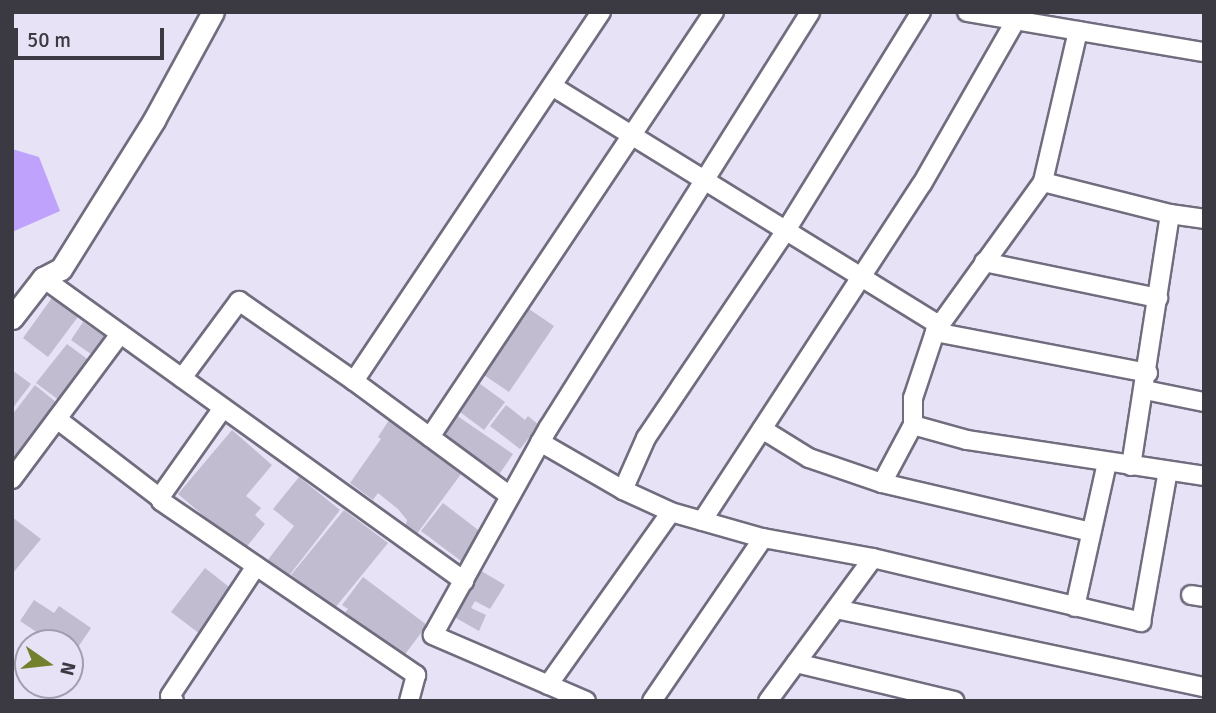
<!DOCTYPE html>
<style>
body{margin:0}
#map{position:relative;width:1216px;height:713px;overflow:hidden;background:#e7e2f6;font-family:Signika,sans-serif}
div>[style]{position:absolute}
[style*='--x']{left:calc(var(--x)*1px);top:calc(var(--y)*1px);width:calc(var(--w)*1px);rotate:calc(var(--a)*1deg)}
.water>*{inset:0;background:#bea2fc}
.building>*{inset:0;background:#c1bccf}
.roads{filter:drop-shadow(2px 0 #716c7e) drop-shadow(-2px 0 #716c7e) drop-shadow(0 2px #716c7e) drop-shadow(0 -2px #716c7e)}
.minor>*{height:18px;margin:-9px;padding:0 9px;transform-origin:9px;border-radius:9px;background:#fff}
.tertiary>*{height:21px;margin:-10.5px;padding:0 10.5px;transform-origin:10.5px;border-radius:10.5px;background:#fff}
span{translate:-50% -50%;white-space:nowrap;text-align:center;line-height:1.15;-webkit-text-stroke:7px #e7e2f6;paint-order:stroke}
.frame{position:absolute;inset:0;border:14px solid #3b3941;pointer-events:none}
.north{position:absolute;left:14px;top:629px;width:70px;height:70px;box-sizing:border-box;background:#e7e2f6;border:2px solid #a29eae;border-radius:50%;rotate:104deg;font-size:19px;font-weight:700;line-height:28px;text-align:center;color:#3b3941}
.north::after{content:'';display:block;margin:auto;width:24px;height:32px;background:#73802d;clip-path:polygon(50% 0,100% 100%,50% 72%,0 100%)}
.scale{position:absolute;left:14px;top:28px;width:150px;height:32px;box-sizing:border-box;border:4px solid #3b3941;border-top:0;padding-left:9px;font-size:21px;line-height:24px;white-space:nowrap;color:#3b3941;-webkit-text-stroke:5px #e7e2f6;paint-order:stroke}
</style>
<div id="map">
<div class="water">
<div style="clip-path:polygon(12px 149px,39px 157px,60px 211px,12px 232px)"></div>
</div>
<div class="building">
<div style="clip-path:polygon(54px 295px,80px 314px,48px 357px,23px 338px)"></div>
<div style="clip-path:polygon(529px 309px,554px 326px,509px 392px,484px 375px,499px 353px,495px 347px,513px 320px,522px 321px)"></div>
<div style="clip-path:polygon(83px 322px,111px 341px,98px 359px,71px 340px)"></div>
<div style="clip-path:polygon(67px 344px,94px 364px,64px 404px,36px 383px)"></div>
<div style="clip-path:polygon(12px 370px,31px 384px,12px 409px)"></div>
<div style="clip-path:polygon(476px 381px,505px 402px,484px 430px,456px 409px)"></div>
<div style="clip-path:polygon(35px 385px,62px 407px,12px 472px,12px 415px)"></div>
<div style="clip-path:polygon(506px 405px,525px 420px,528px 416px,539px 425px,520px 449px,490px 426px)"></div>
<div style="clip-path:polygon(453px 413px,513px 454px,498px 476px,438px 436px)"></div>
<div style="clip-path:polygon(391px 417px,464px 470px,416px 535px,405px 527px,407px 520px,398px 509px,378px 493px,373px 500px,350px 483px,381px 439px,378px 437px)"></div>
<div style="clip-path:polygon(232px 430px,272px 465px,246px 496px,261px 508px,255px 515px,265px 524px,244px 550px,178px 494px)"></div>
<div style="clip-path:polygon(299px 477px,340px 510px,288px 577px,267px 561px,294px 526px,273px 509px)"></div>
<div style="clip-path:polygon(443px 503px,486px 536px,465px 564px,421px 531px)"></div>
<div style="clip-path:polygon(344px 510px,388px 543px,335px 608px,291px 575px)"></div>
<div style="clip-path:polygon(12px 517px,41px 539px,12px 574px)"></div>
<div style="clip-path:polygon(205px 568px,233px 590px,200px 634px,171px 612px)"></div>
<div style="clip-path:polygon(476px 568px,505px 585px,490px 609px,475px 601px,471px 608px,486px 615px,479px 631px,447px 613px)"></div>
<div style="clip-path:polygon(363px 577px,427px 625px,403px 657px,345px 612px,348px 609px,342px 605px)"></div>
<div style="clip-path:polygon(34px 600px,54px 613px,59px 606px,91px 628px,72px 656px,70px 643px,53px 643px,20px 621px)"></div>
</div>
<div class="roads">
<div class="minor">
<div style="--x:967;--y:12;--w:240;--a:9.6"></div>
<div style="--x:1078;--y:31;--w:155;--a:103.1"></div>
<div style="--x:1043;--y:182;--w:131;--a:14.1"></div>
<div style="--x:1170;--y:214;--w:34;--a:8"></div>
<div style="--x:552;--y:86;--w:456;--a:31.7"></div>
<div style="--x:1043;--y:182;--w:185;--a:125.8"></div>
<div style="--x:935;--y:332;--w:70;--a:108.4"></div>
<div style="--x:913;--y:398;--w:27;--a:90"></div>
<div style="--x:913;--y:425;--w:56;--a:15.5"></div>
<div style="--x:967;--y:440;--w:240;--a:8.6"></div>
<div style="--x:984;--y:262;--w:178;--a:11.7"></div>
<div style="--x:43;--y:278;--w:519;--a:35.74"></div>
<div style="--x:935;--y:332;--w:217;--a:10.9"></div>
<div style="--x:182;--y:378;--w:96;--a:-53.5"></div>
<div style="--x:239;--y:301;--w:140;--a:34.8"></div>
<div style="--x:1145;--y:390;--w:60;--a:11.5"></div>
<div style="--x:223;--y:408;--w:105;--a:125.3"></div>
<div style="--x:162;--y:494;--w:7;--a:98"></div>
<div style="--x:161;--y:501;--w:309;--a:34.3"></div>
<div style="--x:416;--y:675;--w:27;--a:105"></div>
<div style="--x:57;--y:419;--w:130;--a:37.5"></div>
<div style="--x:762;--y:429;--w:55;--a:31.7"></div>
<div style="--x:809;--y:458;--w:77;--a:18.9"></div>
<div style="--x:882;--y:483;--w:215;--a:13.2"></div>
<div style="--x:430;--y:437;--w:511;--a:-56.25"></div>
<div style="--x:540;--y:442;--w:96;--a:30"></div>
<div style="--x:623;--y:490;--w:53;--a:24.6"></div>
<div style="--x:671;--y:512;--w:99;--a:15.9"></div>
<div style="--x:1131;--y:466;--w:255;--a:-81.2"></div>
<div style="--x:12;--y:479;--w:181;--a:-53.3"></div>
<div style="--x:882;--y:483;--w:66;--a:-61.9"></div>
<div style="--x:623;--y:490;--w:57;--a:-66.1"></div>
<div style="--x:646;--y:438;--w:249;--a:-56"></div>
<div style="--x:785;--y:232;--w:259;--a:-58.3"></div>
<div style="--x:510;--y:496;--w:194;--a:-143.6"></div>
<div style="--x:354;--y:381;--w:444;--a:-56.2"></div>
<div style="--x:702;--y:521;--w:402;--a:-56.9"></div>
<div style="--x:922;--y:184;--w:189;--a:-60.2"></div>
<div style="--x:1016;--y:20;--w:8;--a:-76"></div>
<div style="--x:1191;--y:595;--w:13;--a:9"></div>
<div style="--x:1075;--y:607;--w:148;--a:-77.5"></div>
<div style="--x:836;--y:609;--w:376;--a:12"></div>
<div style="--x:796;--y:663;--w:163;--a:13.5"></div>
<div style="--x:548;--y:685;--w:212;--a:-54.6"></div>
<div style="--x:174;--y:701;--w:6;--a:-129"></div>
<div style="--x:170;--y:696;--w:156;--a:-56.5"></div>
<div style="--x:586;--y:701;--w:167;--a:-156.7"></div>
<div style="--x:433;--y:635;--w:238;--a:-60.9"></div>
<div style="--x:549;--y:427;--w:490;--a:-57.8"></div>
<div style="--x:652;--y:701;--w:197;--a:-55.7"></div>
<div style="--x:763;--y:538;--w:112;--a:10.3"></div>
<div style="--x:768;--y:701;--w:177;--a:-53.7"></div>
<div style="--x:873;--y:558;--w:276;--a:13.4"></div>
<div style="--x:1141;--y:622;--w:153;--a:-79.9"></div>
</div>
<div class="tertiary">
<div style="--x:12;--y:318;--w:51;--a:-52.2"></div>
<div style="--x:43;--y:278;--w:20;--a:-27"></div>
<div style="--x:61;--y:269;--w:176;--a:-58"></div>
<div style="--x:154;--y:120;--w:123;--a:-61.4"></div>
</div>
</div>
<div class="frame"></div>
<div class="north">N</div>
<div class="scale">50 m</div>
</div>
